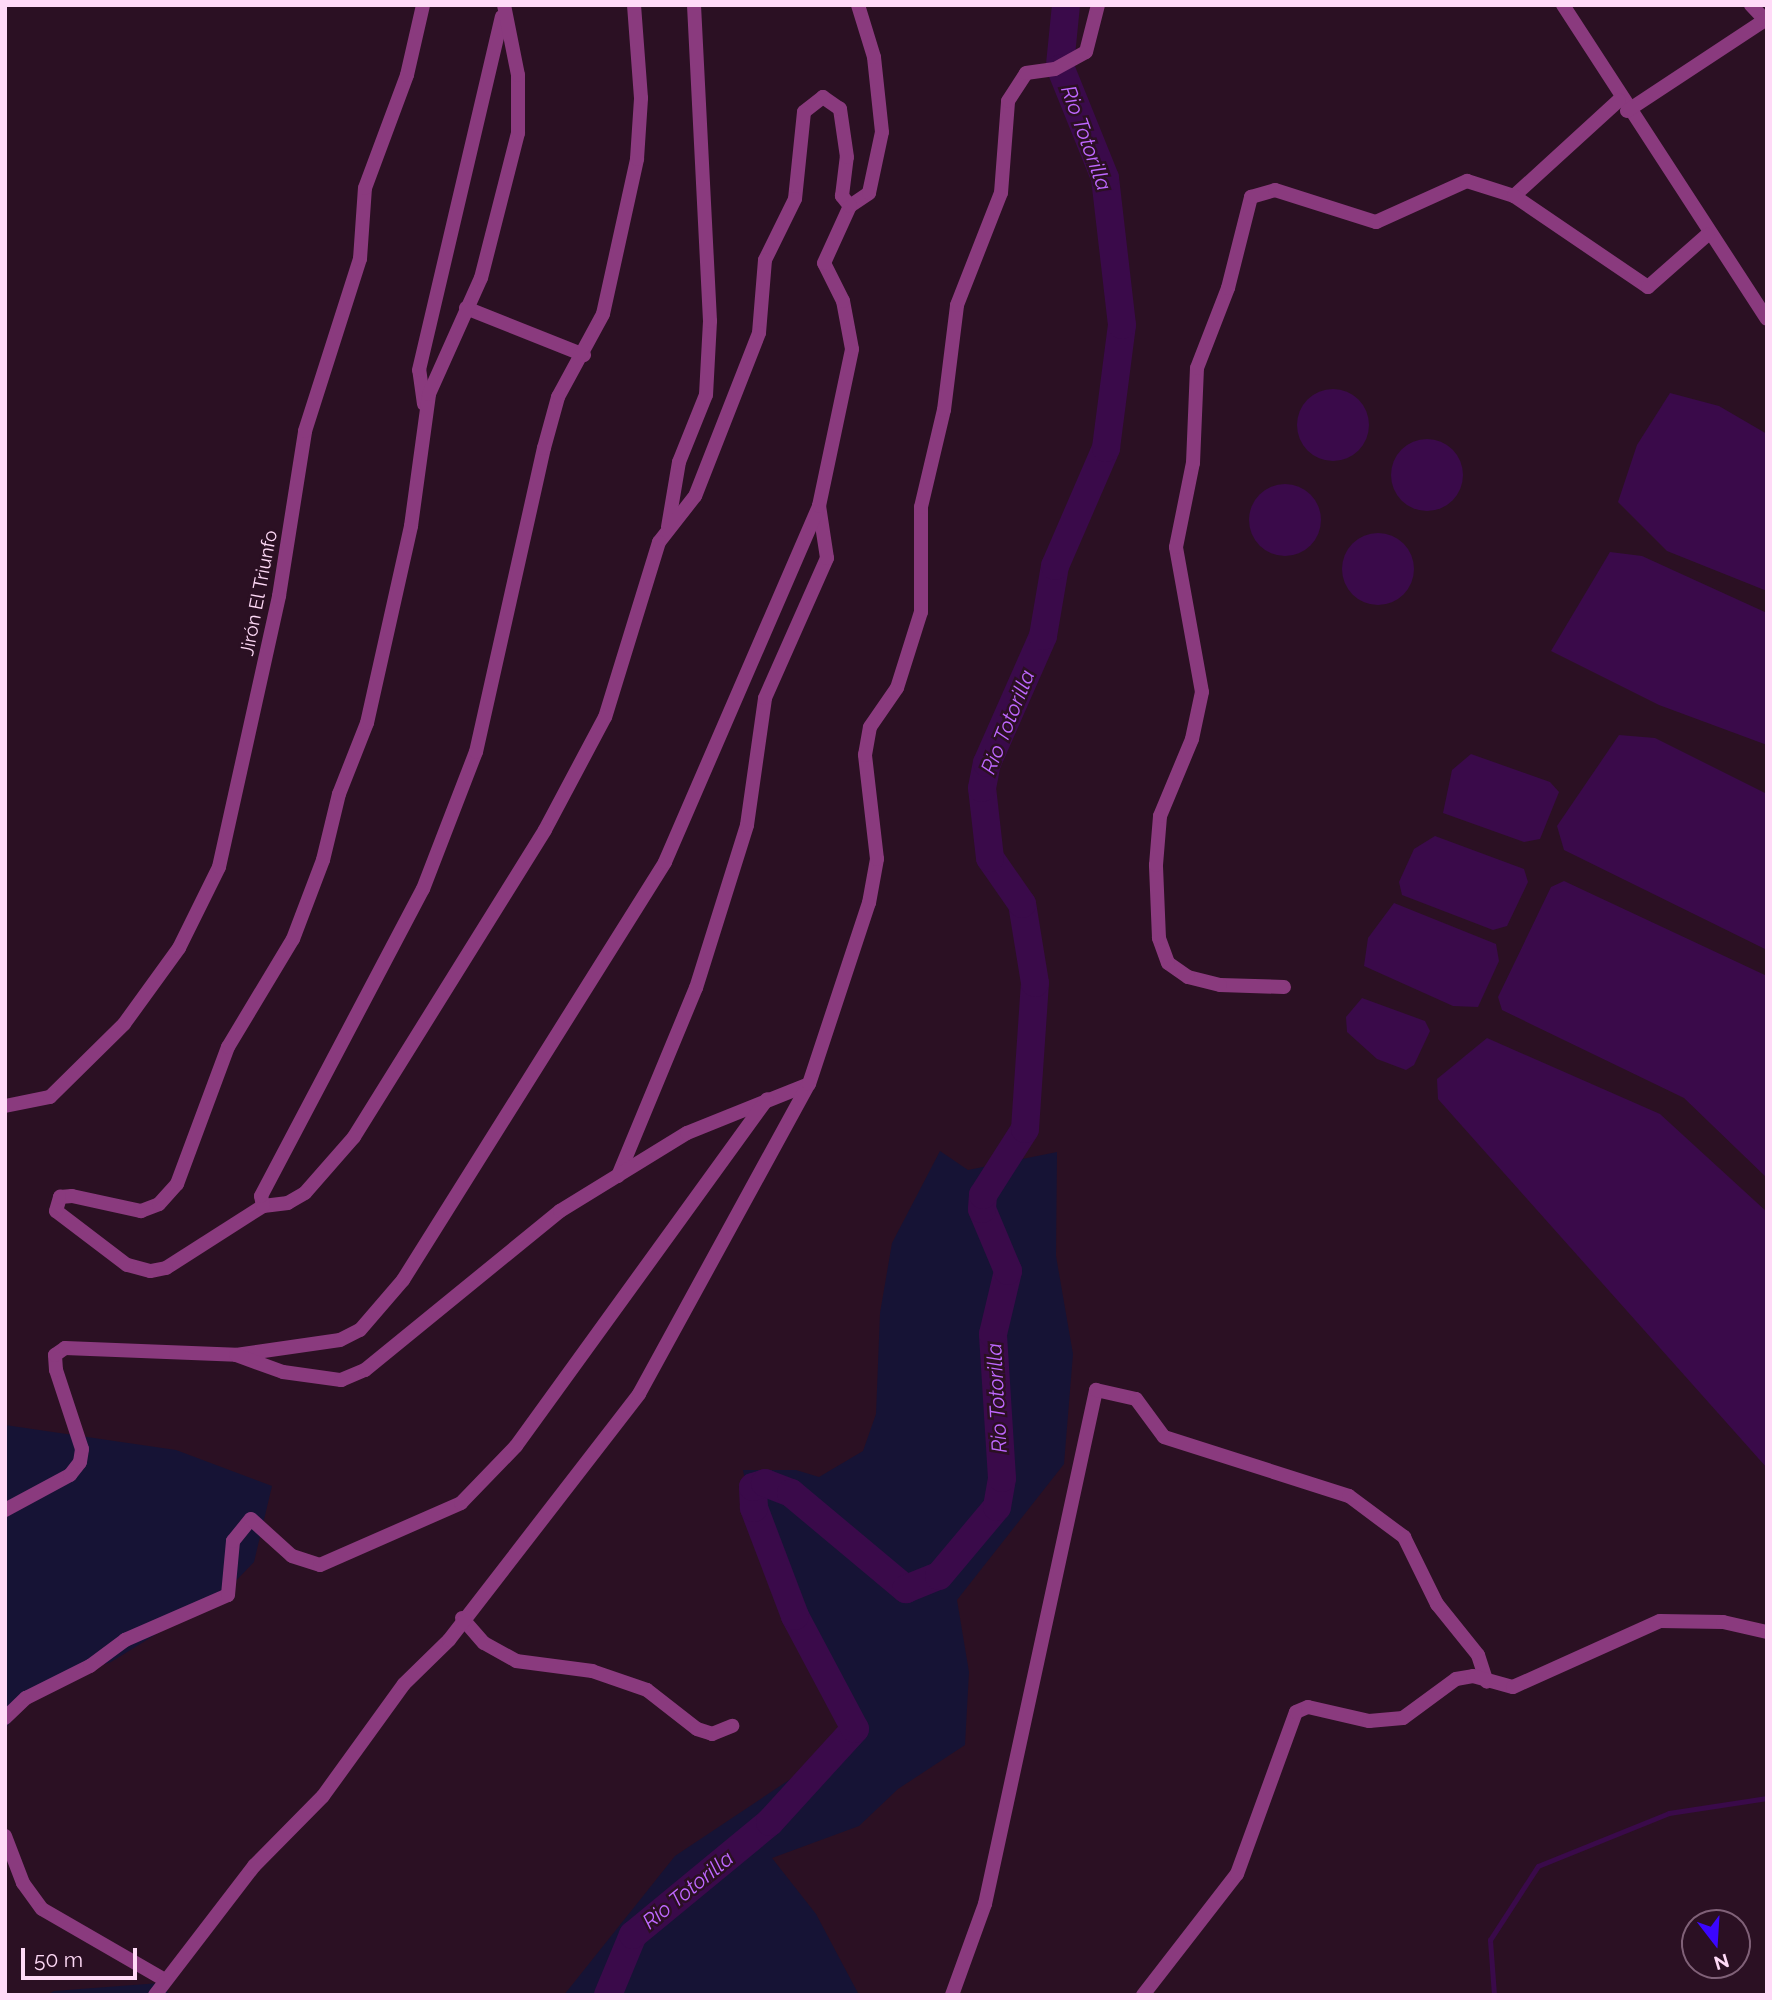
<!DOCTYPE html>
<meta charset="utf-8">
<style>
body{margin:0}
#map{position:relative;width:1772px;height:2000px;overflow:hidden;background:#2b1023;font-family:Raleway,sans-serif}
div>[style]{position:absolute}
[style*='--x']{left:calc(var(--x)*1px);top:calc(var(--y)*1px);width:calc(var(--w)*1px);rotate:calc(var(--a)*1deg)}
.green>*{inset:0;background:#161335}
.water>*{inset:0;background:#3a0a4a}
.round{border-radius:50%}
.stream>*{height:4.5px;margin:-2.25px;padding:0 2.25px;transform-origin:2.25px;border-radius:2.25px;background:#3a0a4a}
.river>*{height:28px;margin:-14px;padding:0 14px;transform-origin:14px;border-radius:14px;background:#3a0a4a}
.minor>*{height:14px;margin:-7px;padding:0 7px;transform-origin:7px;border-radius:7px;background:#8a3a7e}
span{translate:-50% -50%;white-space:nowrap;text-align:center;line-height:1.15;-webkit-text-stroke:5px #2b1023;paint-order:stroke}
.street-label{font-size:19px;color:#ffdaf7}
.water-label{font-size:21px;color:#bf68ff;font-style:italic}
.frame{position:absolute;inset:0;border:7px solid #ffdaf7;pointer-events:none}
.north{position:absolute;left:1681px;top:1909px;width:70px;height:70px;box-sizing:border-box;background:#2b1023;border:2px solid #806178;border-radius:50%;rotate:163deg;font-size:19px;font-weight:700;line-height:28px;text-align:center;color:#ffdaf7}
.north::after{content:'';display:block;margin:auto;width:24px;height:32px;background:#3b06ff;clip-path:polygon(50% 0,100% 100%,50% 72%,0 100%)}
.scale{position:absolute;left:21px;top:1948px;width:116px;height:32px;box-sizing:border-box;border:4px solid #ffdaf7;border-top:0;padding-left:9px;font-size:21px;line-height:24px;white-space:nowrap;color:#ffdaf7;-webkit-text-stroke:5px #2b1023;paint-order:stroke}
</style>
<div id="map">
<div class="green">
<div style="clip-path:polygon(940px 1151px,968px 1170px,1057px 1152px,1056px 1256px,1073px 1354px,1064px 1464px,957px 1600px,969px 1672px,965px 1745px,898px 1789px,859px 1826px,772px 1858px,816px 1914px,859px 1995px,564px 1995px,675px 1856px,828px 1754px,848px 1727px,843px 1696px,829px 1670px,780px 1606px,755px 1533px,743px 1470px,796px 1470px,819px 1477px,863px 1451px,876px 1414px,880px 1313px,892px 1243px)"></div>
<div style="clip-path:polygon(5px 1425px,176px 1450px,272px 1486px,254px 1562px,226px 1591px,111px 1662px,43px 1683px,5px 1729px)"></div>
<div style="clip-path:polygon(160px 1983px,170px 1995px,47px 1995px,54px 1991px)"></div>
</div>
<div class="water">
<div class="round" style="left:1297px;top:389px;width:72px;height:72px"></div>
<div style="clip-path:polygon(1670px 393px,1719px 406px,1767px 434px,1767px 591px,1667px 551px,1618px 502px,1637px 445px)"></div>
<div class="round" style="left:1391px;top:439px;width:72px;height:72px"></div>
<div class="round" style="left:1249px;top:484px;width:72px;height:72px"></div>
<div class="round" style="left:1342px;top:533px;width:72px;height:72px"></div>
<div style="clip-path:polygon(1610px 552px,1642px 556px,1767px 613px,1767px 745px,1659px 705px,1551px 651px)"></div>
<div style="clip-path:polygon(1619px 735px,1655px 738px,1767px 794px,1767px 950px,1564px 850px,1557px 826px)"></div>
<div style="clip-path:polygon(1471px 754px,1550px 782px,1559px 792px,1540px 839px,1524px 842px,1443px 813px,1452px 770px)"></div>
<div style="clip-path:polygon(1435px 836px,1524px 869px,1528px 882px,1507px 926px,1493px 930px,1402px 895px,1399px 882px,1414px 849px)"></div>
<div style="clip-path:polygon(1564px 881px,1767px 976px,1767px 1178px,1684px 1098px,1502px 1010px,1498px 997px,1551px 887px)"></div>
<div style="clip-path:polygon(1394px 903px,1496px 944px,1499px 961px,1478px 1007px,1453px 1006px,1364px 966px,1368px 938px)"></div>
<div style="clip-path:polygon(1362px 998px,1425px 1021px,1430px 1031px,1414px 1065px,1406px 1070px,1377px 1059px,1347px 1032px,1346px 1017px)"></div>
<div style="clip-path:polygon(1487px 1038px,1660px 1114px,1767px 1212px,1767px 1468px,1438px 1099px,1437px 1079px)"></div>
</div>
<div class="stream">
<div style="--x:1494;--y:1995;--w:55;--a:-94.2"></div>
<div style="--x:1490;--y:1940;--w:88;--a:-57"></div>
<div style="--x:1538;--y:1866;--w:141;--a:-22"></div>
<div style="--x:1669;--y:1813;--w:99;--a:-8.7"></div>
</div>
<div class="river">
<div style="--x:1060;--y:65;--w:60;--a:-84.3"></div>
<div style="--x:608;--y:1995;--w:65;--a:-67.4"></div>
<div style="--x:633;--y:1935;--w:178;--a:-39.5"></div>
<div style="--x:770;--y:1822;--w:126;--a:-47.6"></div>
<div style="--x:855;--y:1729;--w:128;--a:-118"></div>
<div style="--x:795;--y:1616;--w:116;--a:-110.8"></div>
<div style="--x:754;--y:1508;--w:21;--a:-93"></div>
<div style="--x:753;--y:1487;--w:13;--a:-18"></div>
<div style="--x:765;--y:1483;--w:28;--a:21"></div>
<div style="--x:791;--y:1493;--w:150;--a:39.9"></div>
<div style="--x:906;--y:1589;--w:35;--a:-22"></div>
<div style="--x:939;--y:1576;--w:90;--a:-50"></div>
<div style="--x:997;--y:1507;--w:29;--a:-80"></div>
<div style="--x:1002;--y:1478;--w:144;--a:-93.6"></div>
<div style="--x:993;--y:1334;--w:65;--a:-76.6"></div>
<div style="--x:1008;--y:1271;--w:67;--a:-112.8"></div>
<div style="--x:982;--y:1209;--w:14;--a:-86"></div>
<div style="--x:983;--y:1195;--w:78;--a:-57.5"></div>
<div style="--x:1025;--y:1129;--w:146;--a:-86.1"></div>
<div style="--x:1035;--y:983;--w:80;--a:-99.3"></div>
<div style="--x:1022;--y:904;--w:56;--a:-124.8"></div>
<div style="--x:990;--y:858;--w:70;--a:-96.5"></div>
<div style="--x:982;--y:788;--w:25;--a:-79"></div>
<div style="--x:987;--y:763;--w:139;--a:-66.2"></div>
<div style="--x:1043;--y:636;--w:71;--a:-80.3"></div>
<div style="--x:1055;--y:566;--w:129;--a:-66.6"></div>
<div style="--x:1106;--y:448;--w:124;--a:-82.6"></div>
<div style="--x:1122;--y:325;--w:148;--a:-96.6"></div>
<div style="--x:1105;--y:178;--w:118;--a:-112"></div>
</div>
<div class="minor">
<div style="--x:1563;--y:5;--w:374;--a:57"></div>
<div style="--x:1751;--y:5;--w:23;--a:47"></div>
<div style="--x:1627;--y:111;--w:165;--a:-33.4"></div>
<div style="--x:1514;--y:196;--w:142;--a:-42.4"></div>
<div style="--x:850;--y:206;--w:23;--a:-34"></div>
<div style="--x:869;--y:193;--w:62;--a:-78"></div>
<div style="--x:882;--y:132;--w:75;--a:-96.1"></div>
<div style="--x:874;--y:57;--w:54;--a:-107.1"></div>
<div style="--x:466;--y:308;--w:127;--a:21.7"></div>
<div style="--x:424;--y:404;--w:34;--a:-98"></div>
<div style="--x:419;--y:370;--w:363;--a:-76.8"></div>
<div style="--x:668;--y:527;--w:66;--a:-80.4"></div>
<div style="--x:679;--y:462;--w:72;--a:-68.1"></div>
<div style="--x:706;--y:395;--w:74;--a:-86.9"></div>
<div style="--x:710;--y:321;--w:316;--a:-92.9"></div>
<div style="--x:1284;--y:987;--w:64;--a:-178.2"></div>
<div style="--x:1220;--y:985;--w:33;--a:-166"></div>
<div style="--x:1188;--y:977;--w:24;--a:-145"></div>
<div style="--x:1168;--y:963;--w:27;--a:-110"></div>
<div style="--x:1159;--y:938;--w:73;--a:-92.4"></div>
<div style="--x:1156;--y:865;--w:49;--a:-85.3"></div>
<div style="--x:1160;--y:816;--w:83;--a:-67.4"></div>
<div style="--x:1192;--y:739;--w:48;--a:-78"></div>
<div style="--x:1202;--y:692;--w:147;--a:-100.2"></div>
<div style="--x:1176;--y:547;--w:86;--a:-78.6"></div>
<div style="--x:1193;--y:463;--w:95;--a:-87.6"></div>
<div style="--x:1197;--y:368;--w:86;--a:-68.8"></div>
<div style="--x:1228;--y:288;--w:94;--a:-75.8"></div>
<div style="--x:1251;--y:197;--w:25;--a:-16"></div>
<div style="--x:1275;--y:190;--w:106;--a:17.6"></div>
<div style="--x:1376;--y:222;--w:100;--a:-24.3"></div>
<div style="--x:1467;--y:181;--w:49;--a:17.7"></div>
<div style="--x:1514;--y:196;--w:162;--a:34.2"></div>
<div style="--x:1648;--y:287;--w:79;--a:-41.4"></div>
<div style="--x:5;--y:1106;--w:46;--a:-11.3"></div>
<div style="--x:50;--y:1097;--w:104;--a:-44.6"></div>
<div style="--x:124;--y:1024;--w:94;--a:-54.1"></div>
<div style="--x:179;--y:948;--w:90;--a:-63.7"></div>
<div style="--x:219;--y:867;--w:278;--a:-77.5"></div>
<div style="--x:279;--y:596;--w:167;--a:-81"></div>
<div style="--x:305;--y:431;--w:181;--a:-72.3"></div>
<div style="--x:360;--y:259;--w:71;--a:-86"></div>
<div style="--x:365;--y:188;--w:121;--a:-69.6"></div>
<div style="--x:407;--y:75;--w:72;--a:-77.1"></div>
<div style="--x:618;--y:1176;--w:204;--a:-67.5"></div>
<div style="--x:696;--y:988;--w:171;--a:-72.6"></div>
<div style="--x:747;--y:825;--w:128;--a:-81.9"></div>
<div style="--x:765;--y:698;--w:153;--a:-66.1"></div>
<div style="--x:827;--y:558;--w:53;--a:-98.7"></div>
<div style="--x:263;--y:1206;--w:115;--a:147.4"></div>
<div style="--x:166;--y:1268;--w:16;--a:169"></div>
<div style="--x:150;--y:1271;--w:24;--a:-165"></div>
<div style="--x:127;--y:1265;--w:89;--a:-142.7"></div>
<div style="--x:56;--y:1211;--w:15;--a:-74"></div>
<div style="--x:60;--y:1197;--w:12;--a:-5"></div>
<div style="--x:72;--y:1196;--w:71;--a:12.3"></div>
<div style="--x:141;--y:1211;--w:19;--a:-21"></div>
<div style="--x:159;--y:1204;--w:27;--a:-48"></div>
<div style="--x:177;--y:1184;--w:146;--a:-69.6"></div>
<div style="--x:228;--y:1047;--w:126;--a:-59"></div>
<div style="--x:293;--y:939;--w:85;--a:-69.2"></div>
<div style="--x:323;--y:860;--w:68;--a:-76.4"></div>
<div style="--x:339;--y:794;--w:76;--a:-68.5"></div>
<div style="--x:367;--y:723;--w:202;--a:-77.4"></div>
<div style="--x:411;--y:526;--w:133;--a:-82.2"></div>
<div style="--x:429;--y:394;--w:127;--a:-65.9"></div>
<div style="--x:481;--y:278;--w:150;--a:-75.7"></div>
<div style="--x:518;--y:133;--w:58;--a:-90"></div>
<div style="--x:518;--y:75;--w:71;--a:-101.3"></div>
<div style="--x:236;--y:1355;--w:105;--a:-8.2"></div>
<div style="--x:340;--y:1340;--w:22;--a:-27"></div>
<div style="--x:360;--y:1330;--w:66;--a:-49.3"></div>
<div style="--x:403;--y:1280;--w:493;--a:-57.9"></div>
<div style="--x:665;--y:862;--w:388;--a:-66.6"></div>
<div style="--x:819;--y:506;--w:160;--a:-78.1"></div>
<div style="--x:852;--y:349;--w:49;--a:-100.6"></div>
<div style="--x:843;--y:301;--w:42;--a:-116.6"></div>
<div style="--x:824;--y:263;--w:63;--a:-65.5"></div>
<div style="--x:850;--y:206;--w:13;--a:-129"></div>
<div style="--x:842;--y:196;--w:39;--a:-83"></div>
<div style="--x:847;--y:157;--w:49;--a:-98.3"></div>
<div style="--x:840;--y:109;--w:21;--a:-145"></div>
<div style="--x:823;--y:97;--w:24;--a:142"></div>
<div style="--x:804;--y:112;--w:87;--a:95.9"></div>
<div style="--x:795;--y:199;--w:68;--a:116.2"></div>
<div style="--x:765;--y:260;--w:73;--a:94.7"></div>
<div style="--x:759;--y:333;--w:175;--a:111.4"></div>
<div style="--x:695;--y:496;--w:58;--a:128"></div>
<div style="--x:659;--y:542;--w:183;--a:107.1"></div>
<div style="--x:605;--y:717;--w:128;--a:118"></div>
<div style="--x:545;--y:830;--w:362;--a:121.9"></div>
<div style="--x:354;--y:1137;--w:74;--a:131.2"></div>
<div style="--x:305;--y:1193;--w:20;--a:150"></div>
<div style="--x:288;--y:1203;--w:25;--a:173"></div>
<div style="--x:263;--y:1206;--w:10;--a:-101"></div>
<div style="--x:261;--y:1196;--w:347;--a:-62.2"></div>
<div style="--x:423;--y:889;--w:147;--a:-68.9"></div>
<div style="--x:476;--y:752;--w:312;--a:-77.4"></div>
<div style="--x:544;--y:448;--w:53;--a:-74.6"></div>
<div style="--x:558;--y:397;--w:94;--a:-61.5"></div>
<div style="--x:603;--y:314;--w:159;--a:-77.6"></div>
<div style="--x:637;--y:159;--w:61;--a:-86.2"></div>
<div style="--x:641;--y:98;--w:93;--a:-94.3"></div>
<div style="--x:5;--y:1510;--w:74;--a:-28.3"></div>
<div style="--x:70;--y:1475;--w:16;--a:-52"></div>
<div style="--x:80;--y:1462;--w:13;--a:-81"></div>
<div style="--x:82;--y:1449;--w:83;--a:-108.2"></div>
<div style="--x:56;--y:1370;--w:15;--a:-94"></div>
<div style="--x:55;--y:1355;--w:12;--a:-35"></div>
<div style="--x:65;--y:1348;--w:171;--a:2.3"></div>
<div style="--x:236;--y:1355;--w:50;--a:19.9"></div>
<div style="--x:283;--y:1372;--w:59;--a:7.9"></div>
<div style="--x:341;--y:1380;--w:26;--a:-23"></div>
<div style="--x:365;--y:1370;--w:252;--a:-39.2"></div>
<div style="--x:560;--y:1211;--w:149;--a:-31.6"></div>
<div style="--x:687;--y:1133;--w:131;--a:-21.9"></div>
<div style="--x:462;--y:1618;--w:33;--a:49"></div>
<div style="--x:484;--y:1643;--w:37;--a:29"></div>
<div style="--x:516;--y:1661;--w:77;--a:7.5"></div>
<div style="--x:592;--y:1671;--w:58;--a:19.1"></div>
<div style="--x:647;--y:1690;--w:63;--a:38"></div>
<div style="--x:697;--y:1729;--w:16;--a:18"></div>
<div style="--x:712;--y:1734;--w:22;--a:-22"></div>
<div style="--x:5;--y:1718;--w:29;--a:-44"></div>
<div style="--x:26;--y:1698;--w:72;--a:-26.6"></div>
<div style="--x:90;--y:1666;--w:44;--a:-36.6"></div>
<div style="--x:125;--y:1640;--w:112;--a:-23.6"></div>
<div style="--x:228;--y:1595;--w:54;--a:-84.7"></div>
<div style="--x:233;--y:1541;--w:28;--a:-51"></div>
<div style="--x:251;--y:1519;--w:55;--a:42.1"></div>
<div style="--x:292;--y:1556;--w:29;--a:18"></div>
<div style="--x:320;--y:1565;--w:154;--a:-23.7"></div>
<div style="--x:461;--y:1503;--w:79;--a:-46"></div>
<div style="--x:516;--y:1446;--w:428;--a:-54.1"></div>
<div style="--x:5;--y:1836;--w:50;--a:69"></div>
<div style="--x:23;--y:1883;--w:32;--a:54"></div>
<div style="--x:42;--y:1909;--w:142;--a:30"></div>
<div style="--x:155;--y:1995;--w:163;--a:-52.5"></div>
<div style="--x:254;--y:1866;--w:98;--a:-45.4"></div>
<div style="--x:323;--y:1796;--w:138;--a:-54.1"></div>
<div style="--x:404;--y:1684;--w:63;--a:-44.4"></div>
<div style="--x:449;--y:1640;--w:311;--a:-52.3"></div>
<div style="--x:639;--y:1394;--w:354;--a:-61.3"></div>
<div style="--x:809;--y:1084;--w:191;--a:-71.7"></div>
<div style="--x:869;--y:903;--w:45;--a:-79.7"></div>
<div style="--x:877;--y:859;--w:105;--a:-96.6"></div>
<div style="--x:865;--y:755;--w:28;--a:-80"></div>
<div style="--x:870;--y:727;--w:47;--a:-55.3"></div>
<div style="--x:897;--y:688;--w:80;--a:-72.5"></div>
<div style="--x:921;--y:612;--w:105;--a:-90"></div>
<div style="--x:921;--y:507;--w:100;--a:-76.7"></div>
<div style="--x:944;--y:410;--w:106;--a:-82.9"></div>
<div style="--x:957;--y:305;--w:120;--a:-68.6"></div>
<div style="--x:1001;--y:193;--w:92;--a:-85.6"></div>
<div style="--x:1008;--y:101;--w:33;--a:-57"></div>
<div style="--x:1026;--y:73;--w:29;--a:-8"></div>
<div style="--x:1055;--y:69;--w:35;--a:-29"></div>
<div style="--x:1086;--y:52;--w:49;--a:-75.7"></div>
<div style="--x:952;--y:1995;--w:97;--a:-70.1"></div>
<div style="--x:985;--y:1904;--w:526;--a:-77.81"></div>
<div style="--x:1096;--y:1390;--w:41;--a:12.7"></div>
<div style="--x:1136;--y:1399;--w:47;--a:53.6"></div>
<div style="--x:1164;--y:1437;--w:194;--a:17.7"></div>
<div style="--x:1349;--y:1496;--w:69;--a:36.7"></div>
<div style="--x:1404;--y:1537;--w:75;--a:63.8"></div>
<div style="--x:1437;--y:1604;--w:65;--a:51.2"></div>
<div style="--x:1478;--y:1655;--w:28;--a:72"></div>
<div style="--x:1143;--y:1995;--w:153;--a:-52.2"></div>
<div style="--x:1237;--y:1874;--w:172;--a:-70"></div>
<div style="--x:1296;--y:1712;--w:13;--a:-23"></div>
<div style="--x:1308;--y:1707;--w:63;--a:12.9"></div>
<div style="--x:1369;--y:1721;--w:34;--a:-5"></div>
<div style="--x:1403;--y:1718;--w:66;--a:-36.3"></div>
<div style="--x:1456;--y:1679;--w:17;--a:-10"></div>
<div style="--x:1473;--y:1676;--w:41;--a:15.4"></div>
<div style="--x:1513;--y:1687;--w:161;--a:-24.2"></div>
<div style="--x:1660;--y:1621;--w:63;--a:0.9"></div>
<div style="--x:1723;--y:1622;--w:45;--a:12.8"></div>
</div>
<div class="street-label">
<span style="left:259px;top:593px;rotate:-79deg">Jirón El Triunfo</span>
</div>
<div class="water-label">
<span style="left:1086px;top:138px;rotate:70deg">Rio Totorilla</span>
<span style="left:1008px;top:722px;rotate:-68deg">Rio Totorilla</span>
<span style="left:997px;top:1398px;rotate:-93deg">Rio Totorilla</span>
<span style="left:688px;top:1890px;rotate:-39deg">Rio Totorilla</span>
</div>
<div class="frame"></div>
<div class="north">N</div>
<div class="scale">50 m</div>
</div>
